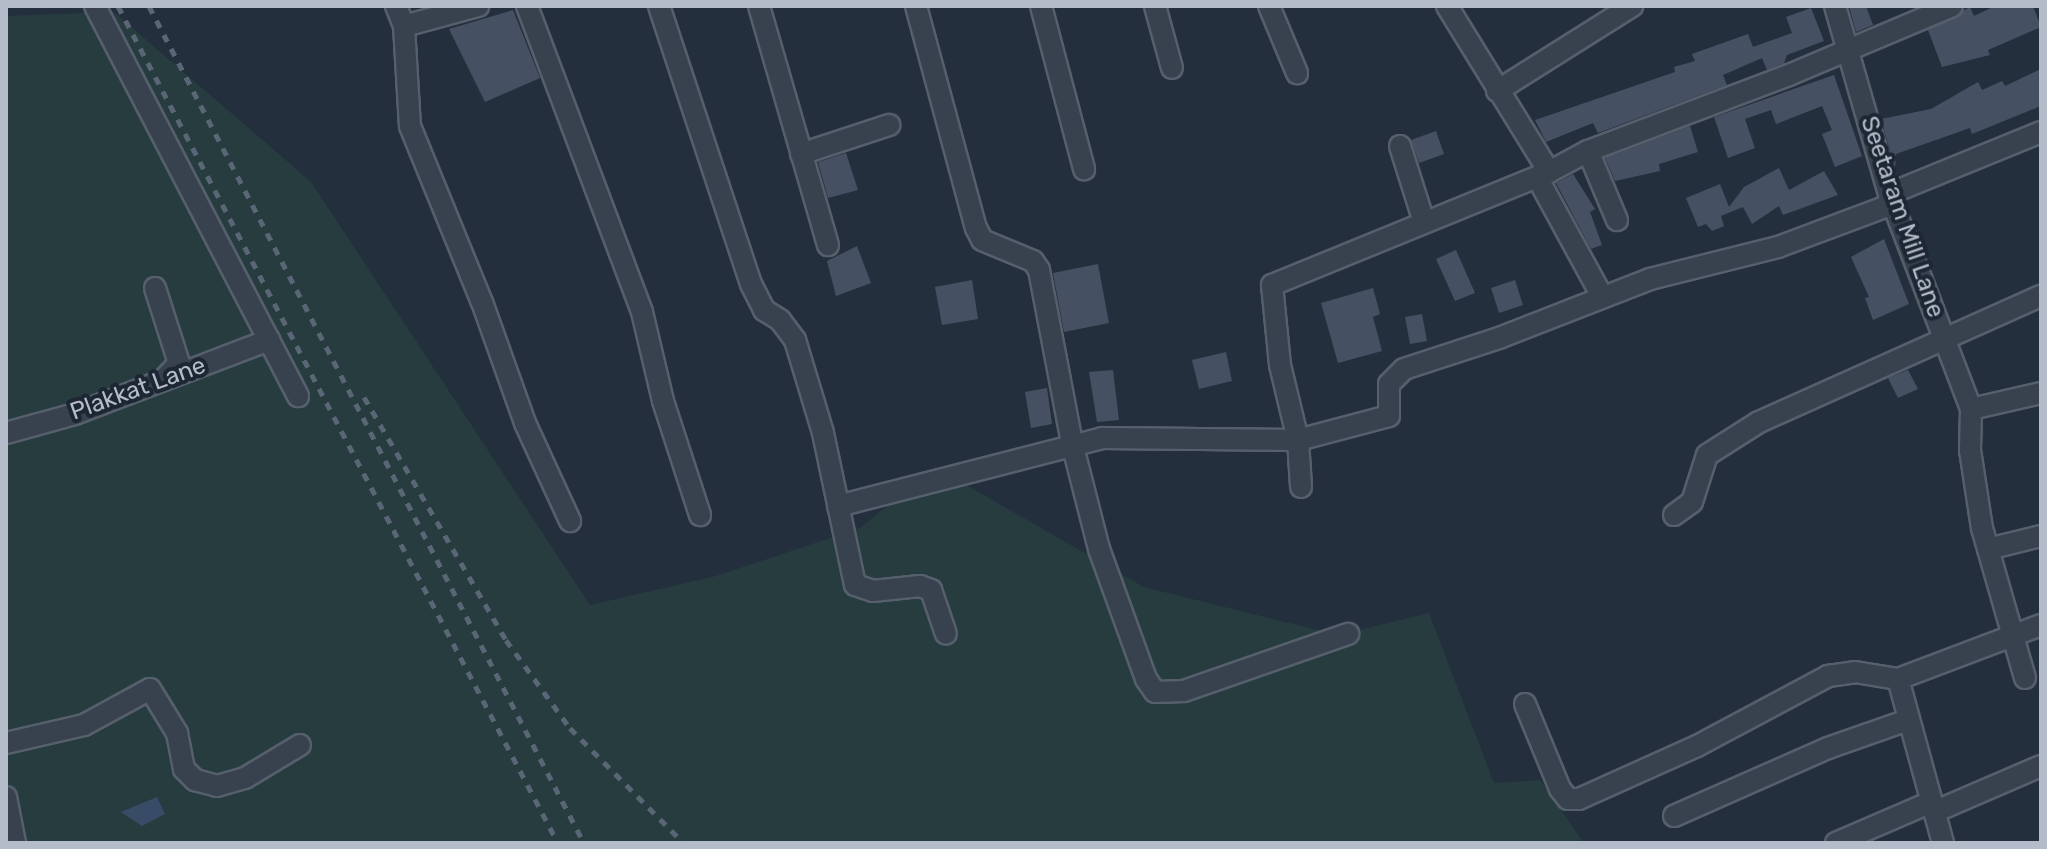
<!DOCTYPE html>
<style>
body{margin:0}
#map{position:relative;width:2047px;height:849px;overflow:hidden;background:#242f3e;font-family:Rubik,sans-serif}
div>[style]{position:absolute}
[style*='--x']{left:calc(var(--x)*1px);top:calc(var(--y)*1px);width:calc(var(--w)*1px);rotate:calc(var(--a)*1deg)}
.green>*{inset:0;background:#263c3f}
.water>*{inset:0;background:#394c67}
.building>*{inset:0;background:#455162}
.roads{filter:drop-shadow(2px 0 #565f6c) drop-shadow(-2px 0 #565f6c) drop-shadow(0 2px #565f6c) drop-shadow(0 -2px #565f6c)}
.minor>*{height:20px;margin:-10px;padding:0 10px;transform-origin:10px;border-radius:10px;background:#38414e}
.rail>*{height:5px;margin-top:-2.5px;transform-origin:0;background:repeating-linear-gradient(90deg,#5a6575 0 8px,transparent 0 16px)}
span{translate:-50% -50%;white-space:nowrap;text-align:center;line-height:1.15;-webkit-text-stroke:8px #1d2633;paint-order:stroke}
.street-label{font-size:24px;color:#b4bcc9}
.frame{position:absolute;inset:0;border:8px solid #b4bcc9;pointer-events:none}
</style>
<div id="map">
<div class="green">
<div style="clip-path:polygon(114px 12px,311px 182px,590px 605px,716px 576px,860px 528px,935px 467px,1144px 587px,1338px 635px,1429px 613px,1494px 783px,1540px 780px,1584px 843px,6px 843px,6px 16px)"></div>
</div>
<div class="water">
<div style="clip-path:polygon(157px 797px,165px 814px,142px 826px,121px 812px)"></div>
</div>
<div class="building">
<div style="clip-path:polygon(1849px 6px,1866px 6px,1873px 25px,1856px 32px)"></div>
<div style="clip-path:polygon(1995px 6px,2033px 6px,2041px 27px,1988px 50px,1990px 55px,1942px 67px,1928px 30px,1970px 7px,1974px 16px)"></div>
<div style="clip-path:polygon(1811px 8px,1824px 41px,1787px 55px,1784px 63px,1767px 70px,1762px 58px,1723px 75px,1727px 85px,1598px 133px,1593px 123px,1546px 142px,1535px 120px,1675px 72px,1674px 67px,1695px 61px,1692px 54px,1748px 34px,1753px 47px,1792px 33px,1786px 17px)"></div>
<div style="clip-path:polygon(513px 10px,540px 78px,485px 102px,449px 29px)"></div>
<div style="clip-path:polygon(2041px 69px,2041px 106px,1972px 134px,1970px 128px,1896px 154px,1895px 169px,1881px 119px,1931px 109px,1978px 82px,1982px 90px,2002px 81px,2005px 86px)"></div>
<div style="clip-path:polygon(1834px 75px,1862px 156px,1835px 167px,1822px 134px,1832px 130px,1822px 106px,1776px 124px,1771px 110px,1745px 119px,1755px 148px,1728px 158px,1714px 117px)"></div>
<div style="clip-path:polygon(1690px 126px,1698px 152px,1659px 164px,1660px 171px,1615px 181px,1605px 158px)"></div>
<div style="clip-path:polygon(1436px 131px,1444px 154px,1419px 163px,1411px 140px)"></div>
<div style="clip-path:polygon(846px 153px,858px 190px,828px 198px,818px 162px)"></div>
<div style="clip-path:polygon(1779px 168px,1789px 190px,1824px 171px,1838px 195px,1783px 215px,1779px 206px,1752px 224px,1743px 207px,1721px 216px,1724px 226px,1712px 231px,1706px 224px,1698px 227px,1686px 198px,1720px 184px,1729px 207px,1744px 187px)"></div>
<div style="clip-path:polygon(1573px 174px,1595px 209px,1590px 212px,1602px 245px,1591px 249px,1556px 183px)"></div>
<div style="clip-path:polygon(1884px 239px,1909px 304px,1873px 320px,1865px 298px,1869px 297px,1851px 257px)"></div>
<div style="clip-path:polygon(857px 246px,871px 283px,836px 296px,827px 261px)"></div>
<div style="clip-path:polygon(1456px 250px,1475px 293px,1455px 301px,1436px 259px)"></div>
<div style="clip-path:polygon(1098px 264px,1109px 323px,1064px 332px,1053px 273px)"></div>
<div style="clip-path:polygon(972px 280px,978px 319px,942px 325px,935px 287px)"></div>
<div style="clip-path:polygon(1515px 280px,1523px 305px,1499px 313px,1491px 288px)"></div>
<div style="clip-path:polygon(1373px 288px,1380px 314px,1373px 317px,1382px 351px,1338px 363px,1321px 303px)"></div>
<div style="clip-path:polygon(1422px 314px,1427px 341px,1410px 344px,1405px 317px)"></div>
<div style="clip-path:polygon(1226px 352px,1232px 381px,1199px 389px,1192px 360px)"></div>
<div style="clip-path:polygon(1113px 370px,1119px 420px,1097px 422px,1089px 372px)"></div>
<div style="clip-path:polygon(1908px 370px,1918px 389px,1898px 398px,1888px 378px)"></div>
<div style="clip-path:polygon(1047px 388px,1052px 424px,1031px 428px,1025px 392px)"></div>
</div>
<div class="roads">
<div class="minor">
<div style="--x:95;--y:6;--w:440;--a:62.5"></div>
<div style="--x:396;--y:6;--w:22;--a:68"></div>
<div style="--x:404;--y:26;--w:100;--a:86.6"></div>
<div style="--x:410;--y:126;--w:190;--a:67.8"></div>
<div style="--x:482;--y:302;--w:128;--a:70.4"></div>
<div style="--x:525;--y:423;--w:108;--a:65.3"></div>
<div style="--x:527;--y:6;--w:327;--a:69.4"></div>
<div style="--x:642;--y:312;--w:91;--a:76.7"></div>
<div style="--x:663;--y:401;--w:120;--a:72"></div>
<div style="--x:659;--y:6;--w:293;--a:71.7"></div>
<div style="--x:751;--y:284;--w:29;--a:63"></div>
<div style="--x:764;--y:310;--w:19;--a:32"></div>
<div style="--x:780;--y:320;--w:25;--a:53"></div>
<div style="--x:795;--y:340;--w:97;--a:73.2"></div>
<div style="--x:823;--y:433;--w:155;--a:78.1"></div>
<div style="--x:855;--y:585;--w:19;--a:18"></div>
<div style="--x:873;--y:591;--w:47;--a:-6.1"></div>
<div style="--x:920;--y:586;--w:12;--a:20"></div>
<div style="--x:931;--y:590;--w:46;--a:71.2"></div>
<div style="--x:759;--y:6;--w:249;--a:73.9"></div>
<div style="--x:916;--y:6;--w:230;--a:74.9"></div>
<div style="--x:976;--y:228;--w:13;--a:63"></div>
<div style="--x:982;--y:240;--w:55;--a:22.4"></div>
<div style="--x:1033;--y:261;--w:11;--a:56"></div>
<div style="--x:1039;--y:270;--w:176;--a:79.2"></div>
<div style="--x:1072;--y:443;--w:109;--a:75.7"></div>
<div style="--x:1099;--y:549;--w:138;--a:70.1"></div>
<div style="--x:1146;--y:679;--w:16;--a:55"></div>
<div style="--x:1155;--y:692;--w:29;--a:-2"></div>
<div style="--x:1184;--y:691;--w:174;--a:-19.2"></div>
<div style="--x:1041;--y:6;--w:169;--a:75.2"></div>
<div style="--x:1155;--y:6;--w:64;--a:74.7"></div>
<div style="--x:1269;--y:6;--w:73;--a:67.3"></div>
<div style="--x:1447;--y:6;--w:195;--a:58.4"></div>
<div style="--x:1549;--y:172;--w:44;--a:-28.3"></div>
<div style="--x:1588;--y:151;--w:75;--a:67.2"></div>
<div style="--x:1835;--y:6;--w:196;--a:74"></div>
<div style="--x:1889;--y:194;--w:230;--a:69.1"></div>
<div style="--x:1971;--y:409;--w:41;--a:91.4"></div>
<div style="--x:1970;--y:450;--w:79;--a:81.3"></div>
<div style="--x:1982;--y:528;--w:156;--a:74"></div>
<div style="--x:404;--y:26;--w:77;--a:-15.1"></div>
<div style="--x:1497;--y:91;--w:160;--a:-32.2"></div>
<div style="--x:1400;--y:146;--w:80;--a:72.5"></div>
<div style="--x:1588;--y:151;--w:215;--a:-20.7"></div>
<div style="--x:1789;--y:75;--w:177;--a:-22.9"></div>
<div style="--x:801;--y:154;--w:93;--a:-18.2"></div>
<div style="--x:1549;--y:172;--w:299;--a:157.8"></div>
<div style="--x:1272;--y:285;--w:80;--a:84.3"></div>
<div style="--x:1280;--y:365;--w:77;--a:76.5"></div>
<div style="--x:1298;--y:440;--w:94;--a:-14.8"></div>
<div style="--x:1389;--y:416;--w:32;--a:-90"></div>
<div style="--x:1389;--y:384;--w:21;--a:-45"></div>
<div style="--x:1404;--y:369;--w:100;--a:-18.1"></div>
<div style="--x:1499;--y:338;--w:162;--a:-21.3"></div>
<div style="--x:1650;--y:279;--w:132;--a:-14"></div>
<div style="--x:1778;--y:247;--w:123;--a:-20.5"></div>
<div style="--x:1537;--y:177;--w:136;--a:61.4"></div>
<div style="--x:1889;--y:194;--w:164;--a:-22.2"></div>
<div style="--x:155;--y:288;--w:79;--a:72.3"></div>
<div style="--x:179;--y:363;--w:23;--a:133"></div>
<div style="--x:1971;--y:409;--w:72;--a:-12.9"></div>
<div style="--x:6;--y:433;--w:72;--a:-15.4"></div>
<div style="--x:75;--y:414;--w:208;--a:-20.9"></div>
<div style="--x:838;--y:506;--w:273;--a:-14.4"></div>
<div style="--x:1102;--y:438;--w:196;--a:0.6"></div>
<div style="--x:1298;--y:440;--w:47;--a:86.3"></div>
<div style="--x:1674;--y:515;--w:22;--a:-36"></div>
<div style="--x:1692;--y:502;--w:49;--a:-72.3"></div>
<div style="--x:1707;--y:455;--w:62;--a:-32.4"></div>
<div style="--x:1759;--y:422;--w:309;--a:-24.1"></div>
<div style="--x:1988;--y:549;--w:55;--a:-13.8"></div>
<div style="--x:1525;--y:704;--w:92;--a:67.6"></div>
<div style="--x:1560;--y:789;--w:13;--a:51"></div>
<div style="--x:1568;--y:799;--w:11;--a:0"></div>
<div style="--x:1579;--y:799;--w:129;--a:-24.2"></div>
<div style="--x:1697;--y:746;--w:149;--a:-28.1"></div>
<div style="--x:1828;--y:676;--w:27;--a:-8"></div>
<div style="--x:1855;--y:672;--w:44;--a:9.2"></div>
<div style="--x:6;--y:743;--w:80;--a:-13"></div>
<div style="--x:84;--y:725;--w:75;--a:-28.6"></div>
<div style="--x:150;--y:689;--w:52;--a:58.5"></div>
<div style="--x:177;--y:733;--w:37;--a:79"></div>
<div style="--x:184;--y:769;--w:16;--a:45"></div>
<div style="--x:195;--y:780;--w:23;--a:15"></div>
<div style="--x:217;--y:786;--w:29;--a:-16"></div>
<div style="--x:245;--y:778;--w:64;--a:-31"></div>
<div style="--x:6;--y:797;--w:47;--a:78.9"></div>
<div style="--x:1934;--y:812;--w:116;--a:-23.3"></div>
<div style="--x:1674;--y:816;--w:168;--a:-23.8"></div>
<div style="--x:1828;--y:748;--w:85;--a:-19.3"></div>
<div style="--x:1836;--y:843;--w:103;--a:-23.3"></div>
<div style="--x:1943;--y:843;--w:170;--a:-105.3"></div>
<div style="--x:1898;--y:679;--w:153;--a:-20.7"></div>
</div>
</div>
<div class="rail">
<div style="--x:118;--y:6;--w:946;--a:62.27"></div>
<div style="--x:149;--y:6;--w:943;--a:62.54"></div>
<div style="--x:364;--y:397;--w:281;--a:59.7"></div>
<div style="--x:506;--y:640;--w:109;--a:54"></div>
<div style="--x:570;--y:728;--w:162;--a:45.3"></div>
</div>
<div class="street-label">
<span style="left:1902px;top:217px;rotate:71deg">Seetaram Mill Lane</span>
<span style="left:138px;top:389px;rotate:-20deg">Plakkat Lane</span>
</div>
<div class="frame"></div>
</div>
